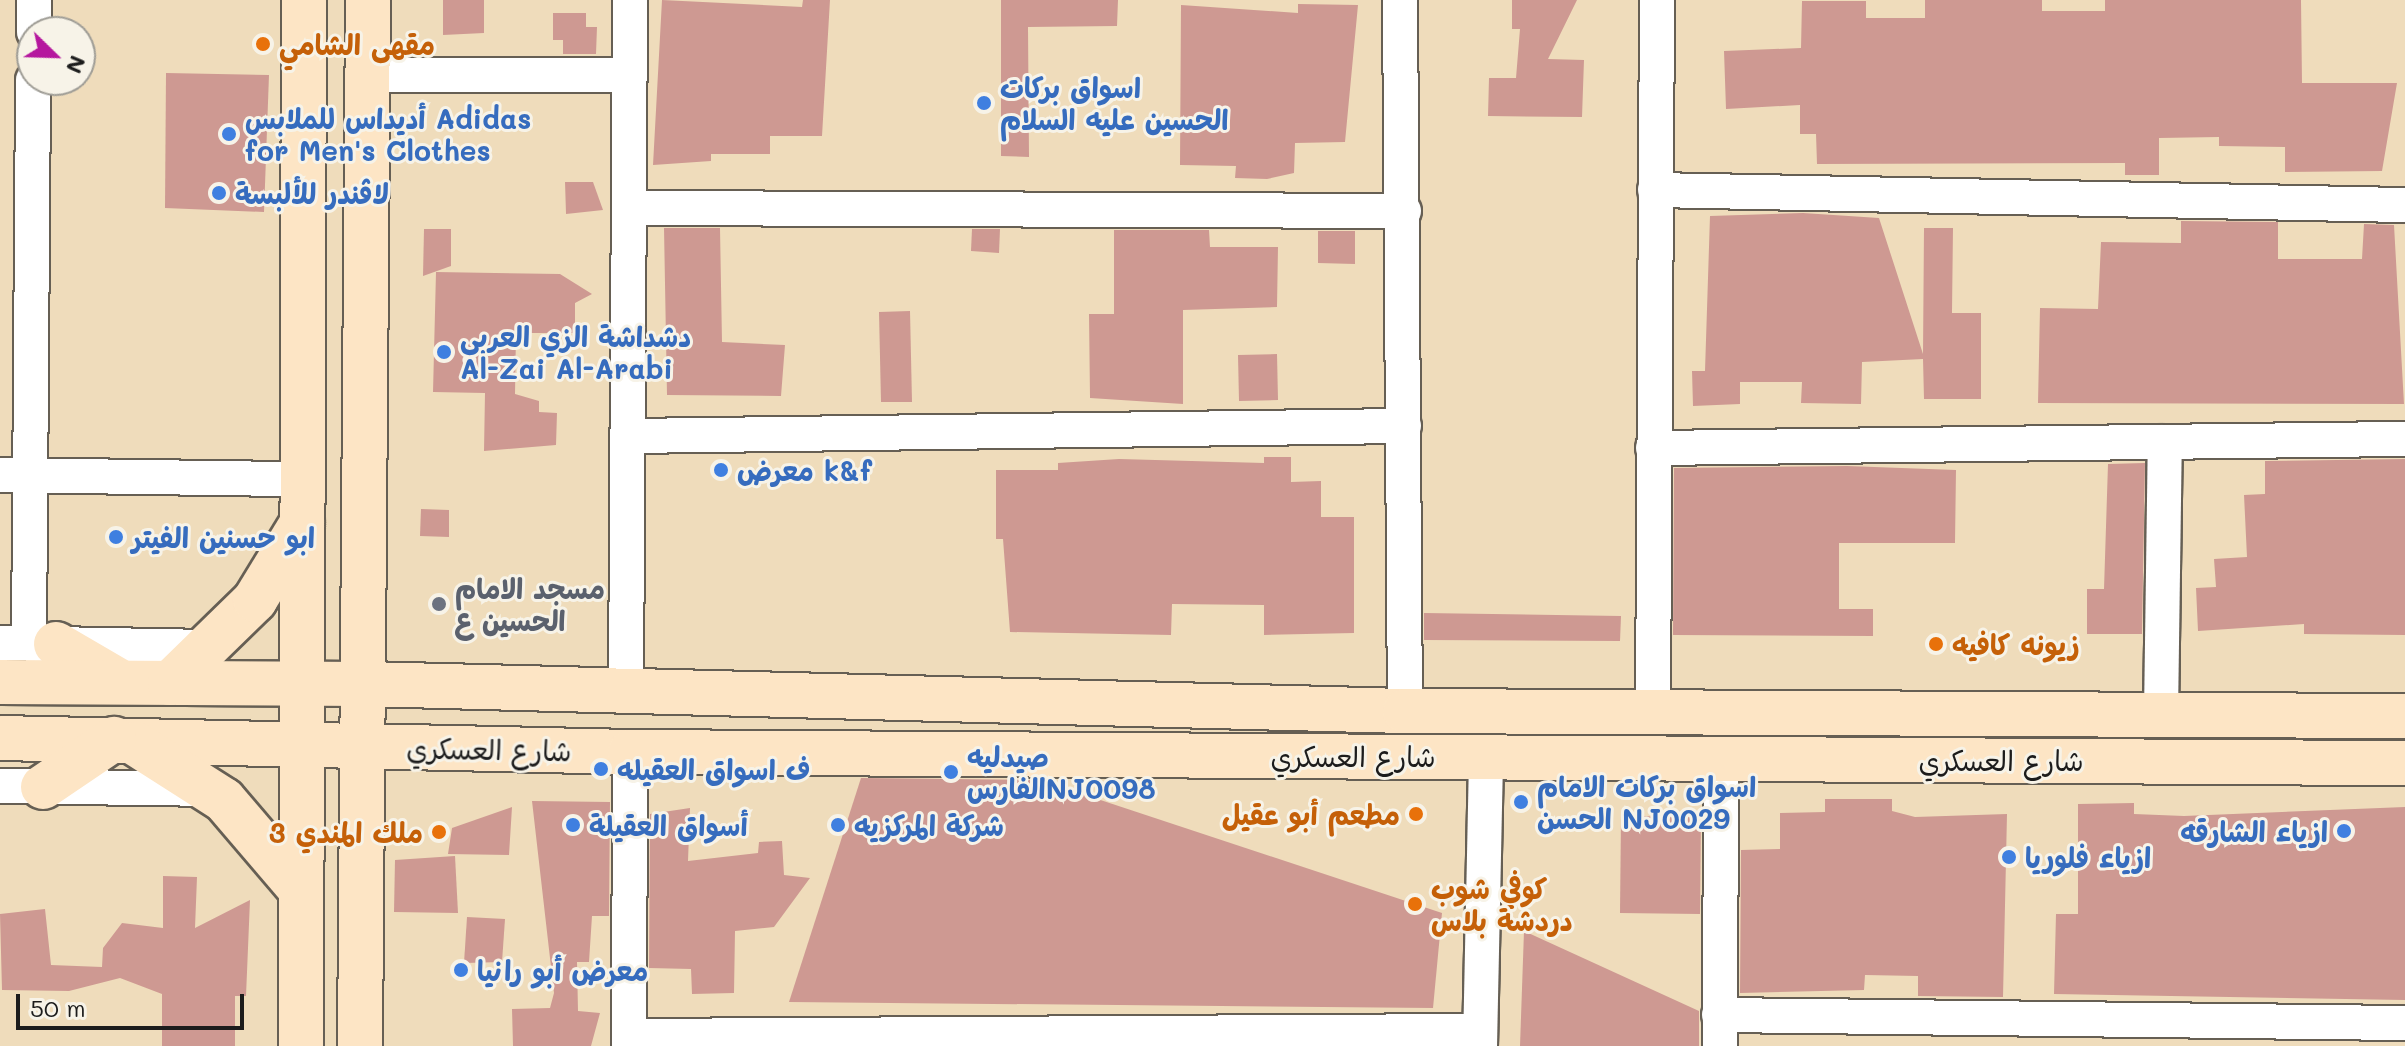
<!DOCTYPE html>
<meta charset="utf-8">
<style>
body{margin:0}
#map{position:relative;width:2405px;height:1046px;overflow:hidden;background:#efdcbb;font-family:Mali,"Playpen Sans Arabic",sans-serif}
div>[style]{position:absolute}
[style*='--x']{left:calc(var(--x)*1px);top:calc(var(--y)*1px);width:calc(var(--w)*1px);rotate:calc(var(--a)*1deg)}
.building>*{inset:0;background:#ce9992}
.roads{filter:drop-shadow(2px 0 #665f54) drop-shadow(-2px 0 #665f54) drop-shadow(0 2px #665f54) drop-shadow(0 -2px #665f54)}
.street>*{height:34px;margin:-17px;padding:0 17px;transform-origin:17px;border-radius:17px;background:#fff}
.secondary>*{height:44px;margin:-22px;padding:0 22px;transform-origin:22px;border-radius:22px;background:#fde5c5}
.dots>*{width:22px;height:22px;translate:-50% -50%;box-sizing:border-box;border:4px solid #f7f3e8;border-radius:50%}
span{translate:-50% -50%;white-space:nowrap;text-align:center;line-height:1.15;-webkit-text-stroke:6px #f7f3e8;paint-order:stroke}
.food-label{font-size:28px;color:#c56008;font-weight:700}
.left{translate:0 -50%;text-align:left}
.right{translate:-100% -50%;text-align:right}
.shop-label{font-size:28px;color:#366cbe;font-weight:700}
.worship-label{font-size:28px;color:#5b616d;font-weight:700}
.street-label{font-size:28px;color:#1c1c1c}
.north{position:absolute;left:16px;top:16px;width:80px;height:80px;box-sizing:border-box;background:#f7f3e8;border:2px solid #9f9d96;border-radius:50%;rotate:113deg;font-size:22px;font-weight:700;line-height:32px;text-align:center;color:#1c1c1c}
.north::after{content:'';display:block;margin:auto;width:28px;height:36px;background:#b5179e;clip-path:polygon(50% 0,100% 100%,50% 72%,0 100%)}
.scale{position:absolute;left:16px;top:994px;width:228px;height:36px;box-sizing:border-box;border:4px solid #1c1c1c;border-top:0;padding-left:10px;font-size:24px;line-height:28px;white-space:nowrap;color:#1c1c1c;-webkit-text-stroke:6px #f7f3e8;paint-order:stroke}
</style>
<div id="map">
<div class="building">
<div style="clip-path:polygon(443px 0,484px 0,484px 33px,443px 35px)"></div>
<div style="clip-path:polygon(662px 0,802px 7px,803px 0,830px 0,822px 136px,770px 136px,770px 154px,711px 154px,711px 161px,653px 165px)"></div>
<div style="clip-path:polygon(1001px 0,1118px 0,1117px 26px,1028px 27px,1029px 157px,1001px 156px)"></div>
<div style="clip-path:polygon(1512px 0,1577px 0,1548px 59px,1584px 60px,1582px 117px,1488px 116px,1489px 78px,1516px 78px,1520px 29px,1512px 29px)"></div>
<div style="clip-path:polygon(1925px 0,2042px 0,2042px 11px,2105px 11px,2105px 0,2301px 0,2302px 83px,2397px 83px,2382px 171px,2285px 172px,2285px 147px,2219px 146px,2219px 137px,2159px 138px,2159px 175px,2125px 175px,2125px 163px,1817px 164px,1816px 134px,1800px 134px,1800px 105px,1726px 109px,1724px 51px,1801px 48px,1802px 1px,1866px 1px,1866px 18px,1925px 18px)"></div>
<div style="clip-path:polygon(1298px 4px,1358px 5px,1345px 142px,1295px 143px,1294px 173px,1267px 179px,1235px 178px,1236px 166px,1180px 165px,1181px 5px,1298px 13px)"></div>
<div style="clip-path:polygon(553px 13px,586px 13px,586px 27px,597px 27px,596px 54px,563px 54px,563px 40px,553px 40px)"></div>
<div style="clip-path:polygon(166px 73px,269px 75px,264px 212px,165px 208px)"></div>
<div style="clip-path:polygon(565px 182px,593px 182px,603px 210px,566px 214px)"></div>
<div style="clip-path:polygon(1803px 213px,1879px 218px,1923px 354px,1924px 228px,1953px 228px,1952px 313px,1981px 313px,1981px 399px,1924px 399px,1923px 359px,1862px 362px,1861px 404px,1801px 403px,1802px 382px,1740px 382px,1740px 404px,1693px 406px,1692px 371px,1705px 371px,1710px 216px)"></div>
<div style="clip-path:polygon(2181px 221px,2278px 222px,2278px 259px,2362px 259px,2364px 224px,2394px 225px,2404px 404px,2038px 403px,2040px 308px,2098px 309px,2101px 242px,2181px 243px)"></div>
<div style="clip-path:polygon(664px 228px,720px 228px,722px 342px,785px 345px,781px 396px,667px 395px)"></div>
<div style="clip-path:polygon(424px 229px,451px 229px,451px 266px,423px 276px)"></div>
<div style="clip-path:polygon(972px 229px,1000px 229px,999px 253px,971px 251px)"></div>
<div style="clip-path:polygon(1114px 230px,1209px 230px,1210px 247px,1278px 247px,1277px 307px,1183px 310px,1183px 404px,1090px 398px,1089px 314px,1114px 314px)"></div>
<div style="clip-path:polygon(1318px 231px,1355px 231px,1355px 264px,1318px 263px)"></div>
<div style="clip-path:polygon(436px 272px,560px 274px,592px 294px,575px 303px,575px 333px,516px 333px,515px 394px,539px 401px,539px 412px,557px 413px,556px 445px,484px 451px,485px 393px,433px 392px)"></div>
<div style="clip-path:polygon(910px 311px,912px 402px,881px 402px,879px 312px)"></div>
<div style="clip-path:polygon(1277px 354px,1278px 400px,1239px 401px,1238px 355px)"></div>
<div style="clip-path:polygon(1264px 457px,1291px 457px,1291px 482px,1321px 481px,1321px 517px,1354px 517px,1354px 633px,1264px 635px,1264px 605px,1172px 604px,1171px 635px,1010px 632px,1003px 539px,996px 539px,996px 470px,1058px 470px,1058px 463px,1119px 459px,1264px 463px)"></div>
<div style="clip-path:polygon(2405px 459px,2405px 635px,2304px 634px,2304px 624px,2198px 631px,2196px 588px,2216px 587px,2214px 559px,2247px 557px,2244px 495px,2265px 494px,2265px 461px)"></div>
<div style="clip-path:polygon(2145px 463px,2142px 634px,2087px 634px,2087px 589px,2104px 589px,2108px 464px)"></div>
<div style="clip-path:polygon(1847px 466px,1956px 470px,1955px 543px,1839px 543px,1839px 609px,1873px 609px,1873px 636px,1673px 635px,1674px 468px)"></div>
<div style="clip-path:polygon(421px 509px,449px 510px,449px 537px,420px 536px)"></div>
<div style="clip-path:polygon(1424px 613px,1621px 616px,1620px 641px,1424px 640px)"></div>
<div style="clip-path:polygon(861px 778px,1040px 780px,1442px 913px,1433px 1008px,789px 1002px)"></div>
<div style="clip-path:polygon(1825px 799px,1892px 799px,1892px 811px,1915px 817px,2007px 814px,2003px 997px,1918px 996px,1918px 976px,1865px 975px,1864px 990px,1740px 993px,1741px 850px,1780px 849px,1780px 813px,1825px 812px)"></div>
<div style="clip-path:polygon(532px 801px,610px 802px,609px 916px,592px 916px,589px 962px,577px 962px,578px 1011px,600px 1013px,591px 1046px,513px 1046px,512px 1009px,550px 1008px,554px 993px)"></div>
<div style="clip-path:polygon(2134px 803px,2134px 814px,2184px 816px,2405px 807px,2405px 1000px,2054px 994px,2056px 914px,2078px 914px,2078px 804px)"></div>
<div style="clip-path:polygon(512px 807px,509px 855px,448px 854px,452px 828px)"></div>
<div style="clip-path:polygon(690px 808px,688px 861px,758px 853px,759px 842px,782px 841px,784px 875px,810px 878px,774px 927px,735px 931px,734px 993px,692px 994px,691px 969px,649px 968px,650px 814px)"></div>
<div style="clip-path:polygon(1621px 816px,1701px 817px,1700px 914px,1620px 913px)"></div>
<div style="clip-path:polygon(455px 856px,458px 913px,394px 912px,395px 860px)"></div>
<div style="clip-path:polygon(163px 876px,197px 877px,195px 928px,250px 900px,246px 996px,235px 996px,235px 1046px,162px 1046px,162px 994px,120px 978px,69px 991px,2px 990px,0 914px,45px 909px,51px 965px,102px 967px,103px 948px,122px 923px,163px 928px)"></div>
<div style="clip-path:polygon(467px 917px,505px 919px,502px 962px,464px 963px)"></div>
<div style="clip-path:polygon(1524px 931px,1699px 1011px,1699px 1046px,1520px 1046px)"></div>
</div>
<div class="roads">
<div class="street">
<div style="--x:1400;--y:0;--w:711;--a:89.6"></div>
<div style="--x:34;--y:32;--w:32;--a:-90"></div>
<div style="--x:368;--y:75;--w:262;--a:0"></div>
<div style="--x:1655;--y:190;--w:750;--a:1.15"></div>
<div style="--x:630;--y:208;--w:774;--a:0.22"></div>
<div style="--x:629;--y:436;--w:775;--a:-0.74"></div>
<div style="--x:1653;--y:448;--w:752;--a:-0.69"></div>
<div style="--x:0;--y:475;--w:303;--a:0.8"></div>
<div style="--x:0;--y:643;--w:213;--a:1.1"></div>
<div style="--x:29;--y:643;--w:563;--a:-89.59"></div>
<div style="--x:626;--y:692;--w:692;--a:-89.67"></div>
<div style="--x:1653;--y:712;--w:712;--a:-89.68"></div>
<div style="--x:2161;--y:715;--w:273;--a:-89.2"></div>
<div style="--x:0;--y:786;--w:211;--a:0.8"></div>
<div style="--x:1719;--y:1015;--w:686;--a:0.67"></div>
<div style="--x:629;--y:1036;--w:851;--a:-0.34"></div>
<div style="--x:629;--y:1046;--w:294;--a:-89.8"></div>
<div style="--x:1480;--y:1046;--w:289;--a:-88.8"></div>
<div style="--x:1720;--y:1046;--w:287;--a:-89.8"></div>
</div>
<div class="secondary">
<div style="--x:56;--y:644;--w:75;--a:30.3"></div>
<div style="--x:0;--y:682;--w:366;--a:0.3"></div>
<div style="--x:366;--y:684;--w:1039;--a:1.49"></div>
<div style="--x:1405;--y:711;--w:1000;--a:0.29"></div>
<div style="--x:170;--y:683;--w:119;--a:-44.3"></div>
<div style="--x:255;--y:600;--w:90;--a:-58.6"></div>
<div style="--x:0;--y:738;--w:630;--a:1.27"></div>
<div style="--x:630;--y:752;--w:1775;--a:0.36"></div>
<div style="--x:136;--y:744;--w:104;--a:32.5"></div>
<div style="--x:224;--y:800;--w:117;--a:49.5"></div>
<div style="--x:43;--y:787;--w:86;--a:-34.1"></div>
<div style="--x:301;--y:1046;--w:1046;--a:-89.84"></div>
<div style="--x:360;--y:1046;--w:1046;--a:-89.56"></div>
</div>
</div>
<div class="dots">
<div style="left:263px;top:44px;background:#e8710a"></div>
<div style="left:984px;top:103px;background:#3f7fe0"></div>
<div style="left:229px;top:134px;background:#3f7fe0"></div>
<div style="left:219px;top:193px;background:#3f7fe0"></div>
<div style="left:444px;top:352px;background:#3f7fe0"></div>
<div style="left:721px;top:470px;background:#3f7fe0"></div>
<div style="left:116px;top:537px;background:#3f7fe0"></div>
<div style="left:439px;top:604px;background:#6b7280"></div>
<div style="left:1936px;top:644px;background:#e8710a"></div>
<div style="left:601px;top:769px;background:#3f7fe0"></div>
<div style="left:951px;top:772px;background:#3f7fe0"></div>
<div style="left:1521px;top:802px;background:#3f7fe0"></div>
<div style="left:1416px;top:814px;background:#e8710a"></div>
<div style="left:573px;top:825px;background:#3f7fe0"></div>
<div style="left:838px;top:825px;background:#3f7fe0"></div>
<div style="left:2344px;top:831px;background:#3f7fe0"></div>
<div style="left:439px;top:832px;background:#e8710a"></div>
<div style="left:2009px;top:857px;background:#3f7fe0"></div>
<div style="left:1415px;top:904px;background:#e8710a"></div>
<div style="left:461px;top:970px;background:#3f7fe0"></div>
</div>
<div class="food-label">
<span class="left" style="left:279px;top:44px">مقهى الشامي</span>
<span class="left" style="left:1952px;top:644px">زيونه كافيه</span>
<span class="right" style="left:1400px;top:814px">مطعم أبو عقيل</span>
<span class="right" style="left:423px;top:832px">ملك المندي 3</span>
<span class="left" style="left:1431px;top:904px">كوفي شوب<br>دردشة بلاس</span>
</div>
<div class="shop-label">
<span class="left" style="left:1000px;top:103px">اسواق بركات<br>الحسين عليه السلام</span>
<span class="left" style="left:245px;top:134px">أديداس للملابس Adidas<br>for Men's Clothes</span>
<span class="left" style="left:235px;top:193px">لاڤندر للألبسة</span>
<span class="left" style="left:460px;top:352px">دشداشة الزي العربي<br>Al-Zai Al-Arabi</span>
<span class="left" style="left:737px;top:470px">معرض k&amp;f</span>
<span class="left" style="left:132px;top:537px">ابو حسنين الفيتر</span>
<span class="left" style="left:967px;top:772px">صيدليه<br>الفارسNJ0098</span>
<span class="left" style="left:617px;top:769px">ف اسواق العقيله</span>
<span class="left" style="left:1537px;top:802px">اسواق بركات الامام<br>الحسن NJ0029</span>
<span class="left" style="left:589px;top:825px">أسواق العقيلة</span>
<span class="left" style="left:854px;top:825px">شركة المركزيه</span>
<span class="right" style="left:2328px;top:831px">ازياء الشارقه</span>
<span class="left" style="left:2025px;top:857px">ازياء فلوريا</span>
<span class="left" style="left:477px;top:970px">معرض أبو رانيا</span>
</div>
<div class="worship-label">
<span class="left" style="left:455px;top:604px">مسجد الامام<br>الحسين ع</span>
</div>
<div class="street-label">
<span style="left:489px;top:749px;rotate:1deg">شارع العسكري</span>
<span style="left:1353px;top:756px">شارع العسكري</span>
<span style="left:2001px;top:760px">شارع العسكري</span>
</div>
<div class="north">N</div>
<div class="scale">50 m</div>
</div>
